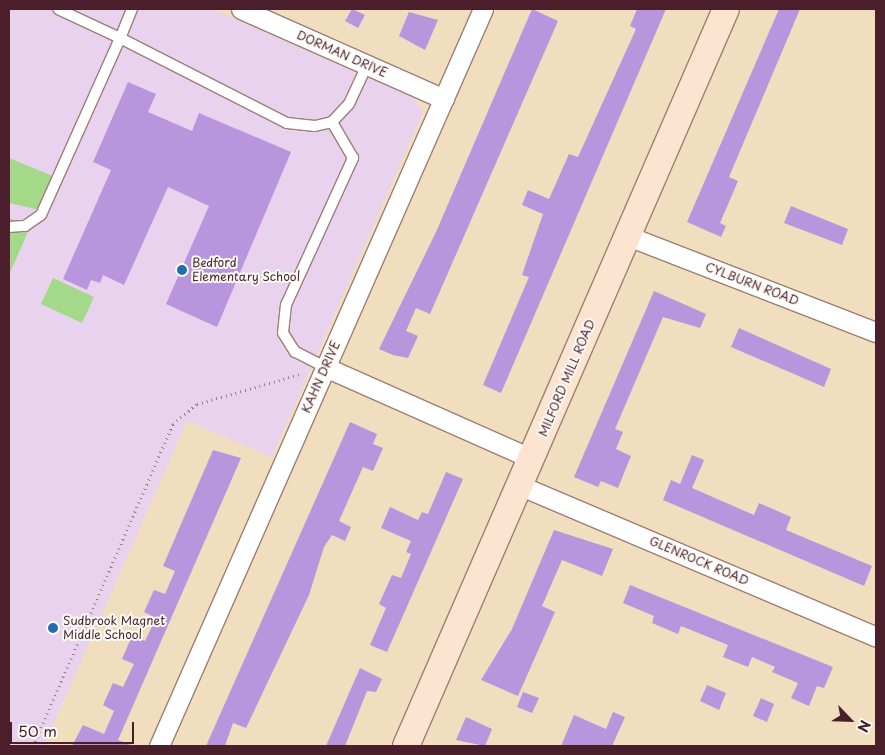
<!DOCTYPE html>
<style>
body{margin:0}
#map{position:relative;width:885px;height:755px;overflow:hidden;background:#f0debe;font-family:"Playpen Sans",sans-serif}
div>[style]{position:absolute}
[style*='--x']{left:calc(var(--x)*1px);top:calc(var(--y)*1px);width:calc(var(--w)*1px);rotate:calc(var(--a)*1deg)}
.built>*{inset:0;background:#e9d2ee}
.green>*{inset:0;background:#a4d989}
.building>*{inset:0;background:#b895dd}
.path>*{height:3px;margin-top:-1.5px;transform-origin:0;background:repeating-linear-gradient(90deg,#9d7e74 0 1px,transparent 0 5px)}
.roads{filter:drop-shadow(1px 0 #9d7e74) drop-shadow(-1px 0 #9d7e74) drop-shadow(0 1px #9d7e74) drop-shadow(0 -1px #9d7e74)}
.service>*{height:10px;margin:-5px;padding:0 5px;transform-origin:5px;border-radius:5px;background:#fff}
.minor>*{height:19px;margin:-9.5px;padding:0 9.5px;transform-origin:9.5px;border-radius:9.5px;background:#fff}
.secondary>*{height:26px;margin:-13px;padding:0 13px;transform-origin:13px;border-radius:13px;background:#fde4d1}
.dots>*{width:14px;height:14px;translate:-50% -50%;box-sizing:border-box;border:2px solid #fdfcf7;border-radius:50%}
span{translate:-50% -50%;white-space:nowrap;text-align:center;line-height:1.15;-webkit-text-stroke:4px #fdfcf7;paint-order:stroke}
.street-label{font-size:12px;color:#4a1f2b}
.poi-label{font-size:12px;color:#4a1f2b}
.left{translate:0 -50%;text-align:left}
.frame{position:absolute;inset:0;border:10px solid #4a1f2b;pointer-events:none}
.north{position:absolute;left:825px;top:695px;width:50px;height:50px;-webkit-text-stroke:4px #fdfcf7;paint-order:stroke;rotate:114deg;font-size:14px;font-weight:700;line-height:20px;text-align:center;color:#4a1f2b}
.north::after{content:'';display:block;margin:auto;width:18px;height:22px;background:#4a1f2b;clip-path:polygon(50% 0,100% 100%,50% 72%,0 100%)}
.scale{position:absolute;left:10px;top:722px;width:124px;height:22px;box-sizing:border-box;border:2px solid #4a1f2b;border-top:0;padding-left:6px;font-size:15px;line-height:18px;white-space:nowrap;color:#4a1f2b;-webkit-text-stroke:4px #fdfcf7;paint-order:stroke}
</style>
<div id="map">
<div class="built">
<div style="clip-path:polygon(9px 9px,212px 9px,414px 98px,423px 112px,272px 457px,187px 421px,44px 746px,9px 746px)"></div>
</div>
<div class="green">
<div style="clip-path:polygon(9px 158px,55px 177px,40px 210px,9px 203px)"></div>
<div style="clip-path:polygon(9px 218px,30px 227px,9px 275px)"></div>
<div style="clip-path:polygon(53px 278px,94px 297px,82px 323px,41px 304px)"></div>
</div>
<div class="building">
<div style="clip-path:polygon(352px 9px,365px 15px,358px 28px,345px 21px)"></div>
<div style="clip-path:polygon(532px 9px,558px 21px,430px 314px,416px 308px,406px 331px,418px 336px,408px 358px,393px 355px,379px 349px,436px 232px)"></div>
<div style="clip-path:polygon(637px 9px,666px 9px,501px 393px,483px 385px,529px 277px,522px 275px,543px 214px,522px 205px,528px 190px,549px 199px,569px 154px,578px 157px,636px 29px,630px 26px)"></div>
<div style="clip-path:polygon(779px 9px,800px 9px,729px 177px,738px 181px,720px 223px,726px 226px,721px 237px,687px 222px)"></div>
<div style="clip-path:polygon(409px 12px,438px 20px,425px 50px,399px 36px)"></div>
<div style="clip-path:polygon(128px 82px,156px 94px,148px 112px,192px 131px,199px 113px,291px 152px,217px 327px,166px 304px,209px 206px,168px 187px,124px 285px,103px 275px,100px 283px,91px 280px,87px 290px,63px 279px,111px 170px,93px 162px)"></div>
<div style="clip-path:polygon(791px 206px,848px 229px,842px 245px,784px 223px)"></div>
<div style="clip-path:polygon(654px 291px,706px 314px,700px 328px,663px 317px,615px 429px,623px 432px,616px 449px,631px 456px,618px 488px,601px 481px,598px 487px,574px 477px)"></div>
<div style="clip-path:polygon(739px 328px,831px 369px,824px 387px,731px 347px)"></div>
<div style="clip-path:polygon(350px 422px,377px 434px,373px 444px,383px 448px,373px 471px,363px 467px,339px 521px,351px 527px,345px 541px,332px 535px,324px 547px,309px 595px,246px 728px,233px 723px,225px 746px,206px 746px)"></div>
<div style="clip-path:polygon(213px 450px,241px 458px,118px 740px,133px 746px,72px 746px,83px 725px,104px 734px,114px 711px,103px 705px,113px 683px,123px 687px,134px 664px,122px 659px,132px 636px,145px 641px,156px 618px,144px 612px,154px 590px,165px 594px,175px 571px,163px 566px)"></div>
<div style="clip-path:polygon(692px 455px,704px 460px,692px 488px,754px 515px,759px 503px,791px 517px,786px 530px,872px 566px,864px 586px,663px 500px,671px 480px,680px 484px)"></div>
<div style="clip-path:polygon(446px 472px,463px 479px,387px 652px,370px 645px,386px 608px,379px 604px,392px 575px,401px 578px,411px 554px,406px 552px,411px 541px,381px 528px,390px 507px,418px 520px,422px 512px,428px 514px)"></div>
<div style="clip-path:polygon(554px 530px,613px 549px,602px 576px,562px 560px,542px 606px,555px 612px,518px 696px,481px 680px,512px 629px)"></div>
<div style="clip-path:polygon(630px 585px,833px 667px,824px 688px,817px 686px,809px 706px,791px 698px,798px 683px,772px 672px,775px 667px,752px 657px,748px 667px,723px 657px,728px 645px,681px 626px,678px 634px,652px 623px,654px 616px,623px 603px)"></div>
<div style="clip-path:polygon(360px 668px,382px 679px,376px 692px,367px 691px,345px 746px,326px 746px)"></div>
<div style="clip-path:polygon(707px 685px,726px 693px,719px 710px,700px 701px)"></div>
<div style="clip-path:polygon(523px 692px,539px 698px,532px 713px,517px 707px)"></div>
<div style="clip-path:polygon(761px 698px,774px 704px,767px 722px,753px 716px)"></div>
<div style="clip-path:polygon(613px 712px,625px 717px,612px 746px,561px 746px,574px 715px,606px 729px)"></div>
<div style="clip-path:polygon(466px 717px,492px 729px,485px 746px,456px 740px)"></div>
</div>
<div class="path">
<div style="--x:33;--y:746;--w:351;--a:-66.5"></div>
<div style="--x:173;--y:424;--w:31;--a:-40"></div>
<div style="--x:197;--y:404;--w:107;--a:-16.2"></div>
</div>
<div class="roads">
<div class="service">
<div style="--x:132;--y:9;--w:31;--a:112"></div>
<div style="--x:120;--y:38;--w:187;--a:27"></div>
<div style="--x:287;--y:123;--w:28;--a:6"></div>
<div style="--x:315;--y:126;--w:17;--a:-13"></div>
<div style="--x:332;--y:122;--w:25;--a:-47"></div>
<div style="--x:349;--y:104;--w:43;--a:-65.2"></div>
<div style="--x:9;--y:227;--w:16;--a:-4"></div>
<div style="--x:25;--y:226;--w:19;--a:-35"></div>
<div style="--x:41;--y:215;--w:194;--a:-65.9"></div>
<div style="--x:120;--y:38;--w:68;--a:-154.9"></div>
<div style="--x:325;--y:367;--w:34;--a:-153"></div>
<div style="--x:295;--y:352;--w:22;--a:-122"></div>
<div style="--x:283;--y:333;--w:28;--a:-84"></div>
<div style="--x:286;--y:305;--w:162;--a:-65.5"></div>
<div style="--x:353;--y:158;--w:42;--a:-120.3"></div>
</div>
<div class="minor">
<div style="--x:241;--y:9;--w:222;--a:23.9"></div>
<div style="--x:628;--y:236;--w:266;--a:21.2"></div>
<div style="--x:325;--y:367;--w:227;--a:23.9"></div>
<div style="--x:521;--y:486;--w:386;--a:23"></div>
<div style="--x:159;--y:746;--w:805;--a:-66.27"></div>
</div>
<div class="secondary">
<div style="--x:406;--y:746;--w:803;--a:-66.53"></div>
</div>
</div>
<div class="dots">
<div style="left:182px;top:270px;background:#1f6fb2"></div>
<div style="left:53px;top:628px;background:#1f6fb2"></div>
</div>
<div class="street-label">
<span style="left:342px;top:54px;rotate:24deg">DORMAN DRIVE</span>
<span style="left:752px;top:284px;rotate:21deg">CYLBURN ROAD</span>
<span style="left:321px;top:377px;rotate:-66deg">KAHN DRIVE</span>
<span style="left:567px;top:378px;rotate:-67deg">MILFORD MILL ROAD</span>
<span style="left:699px;top:561px;rotate:23deg">GLENROCK ROAD</span>
</div>
<div class="poi-label">
<span class="left" style="left:192px;top:270px">Bedford<br>Elementary School</span>
<span class="left" style="left:63px;top:628px">Sudbrook Magnet<br>Middle School</span>
</div>
<div class="frame"></div>
<div class="north">N</div>
<div class="scale">50 m</div>
</div>
